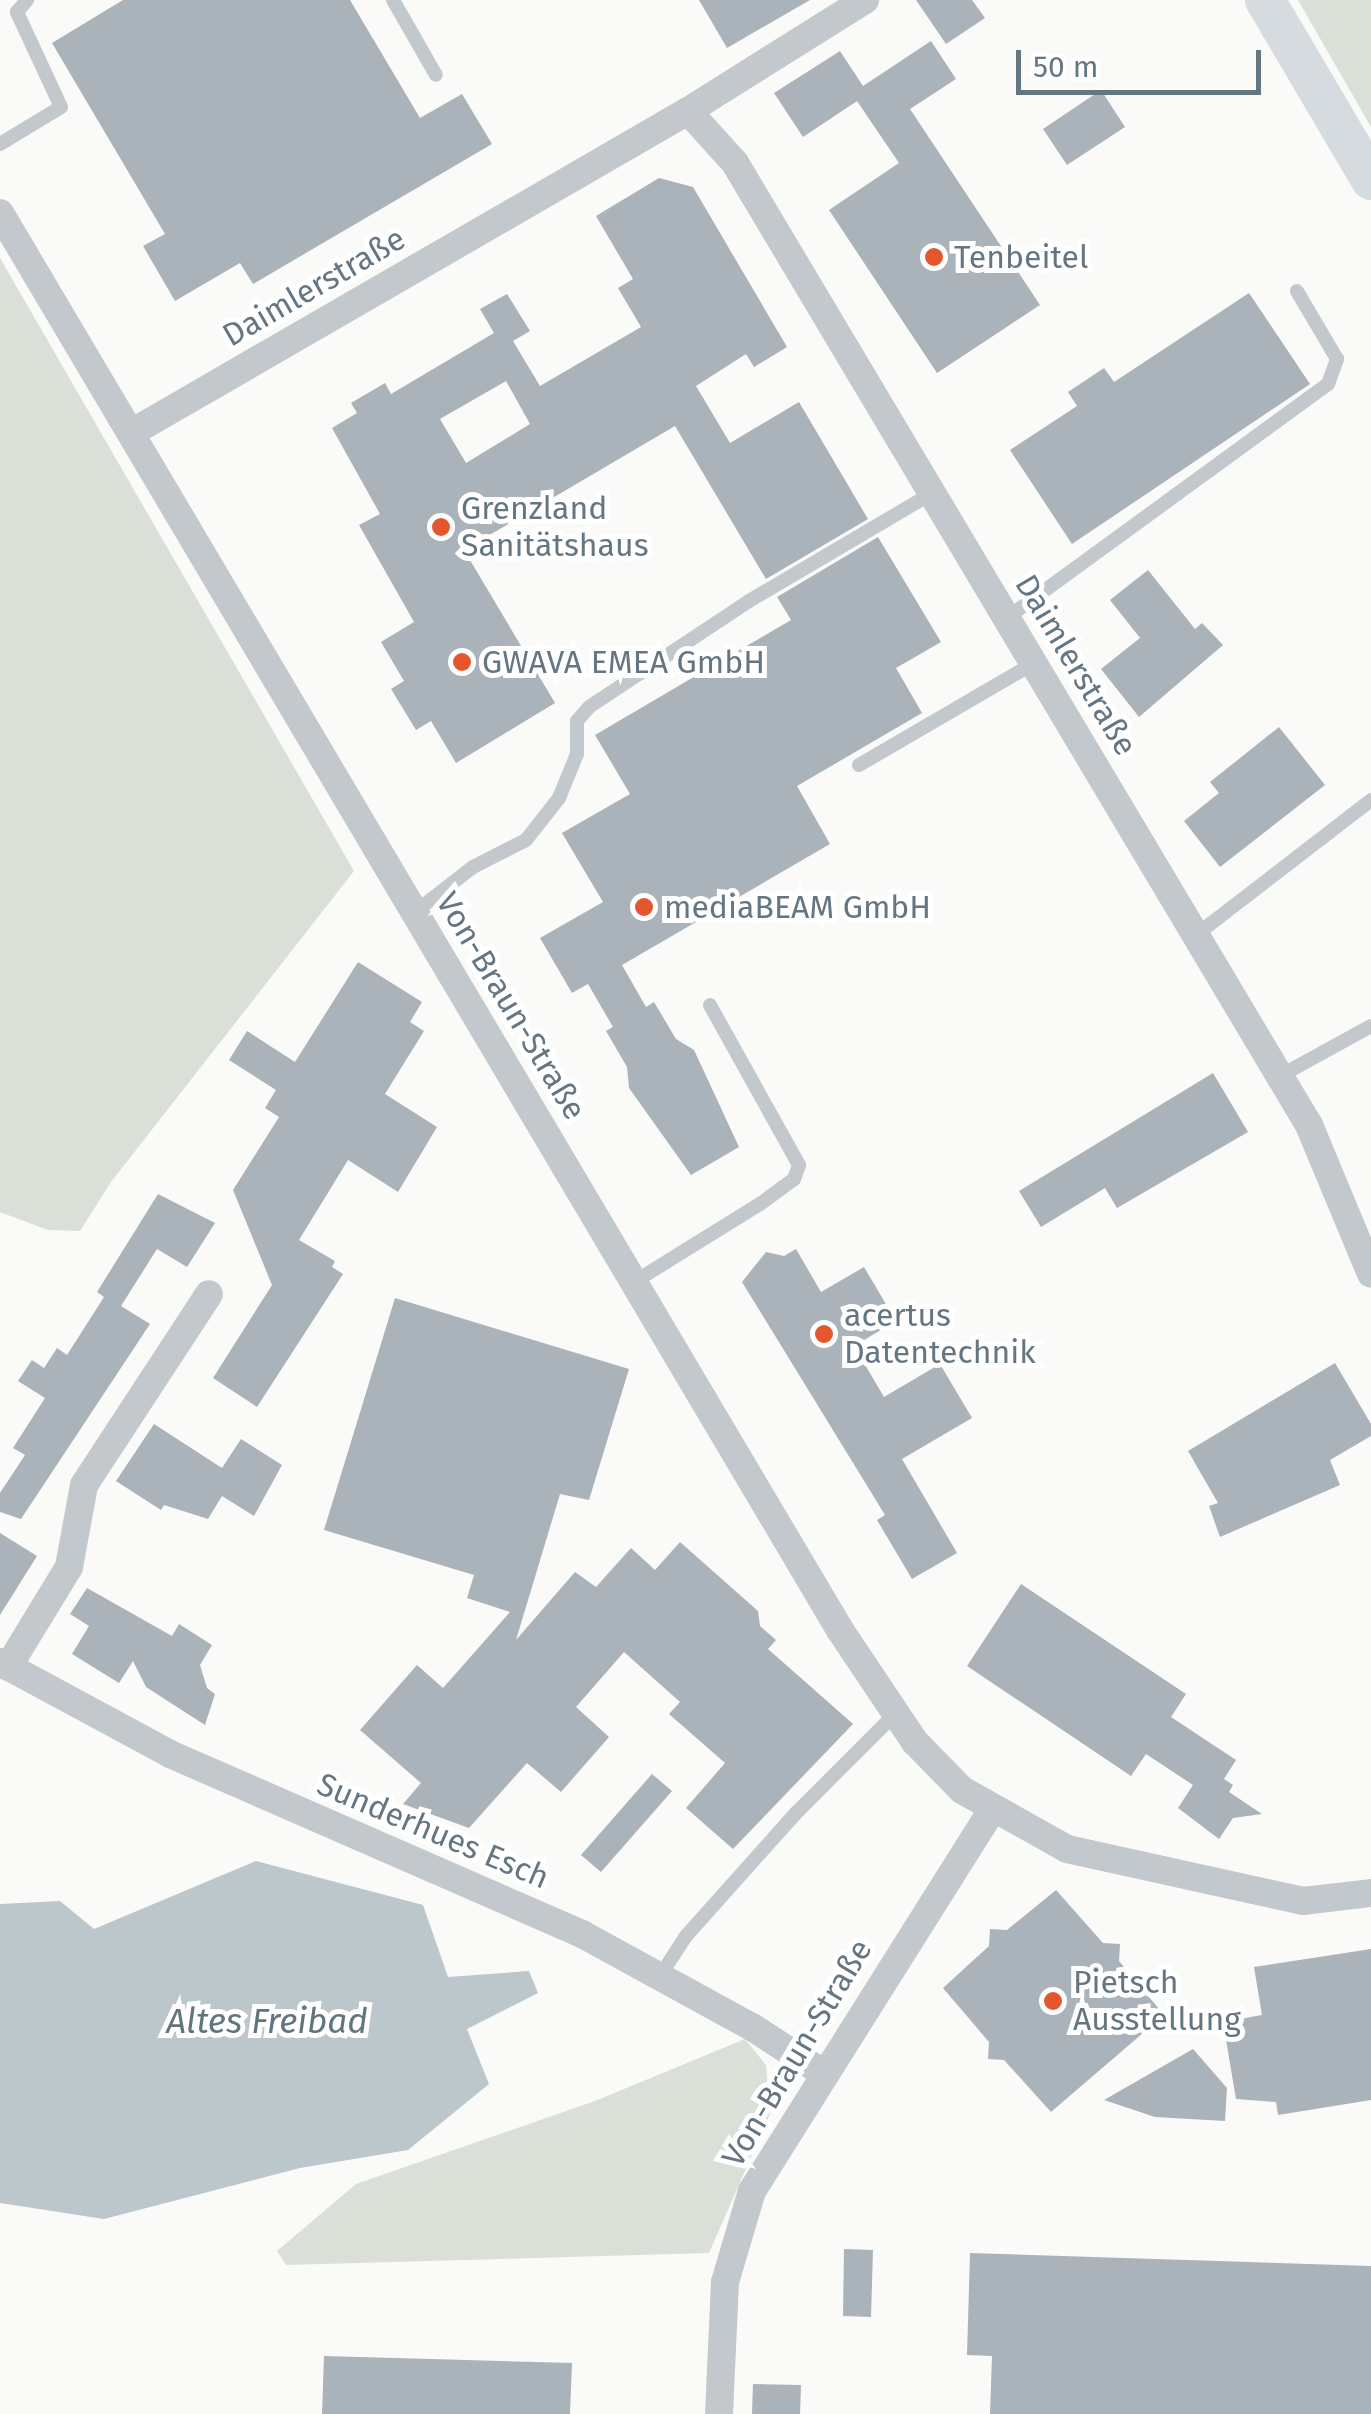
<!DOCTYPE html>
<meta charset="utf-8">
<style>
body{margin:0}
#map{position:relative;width:1371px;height:2414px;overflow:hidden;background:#fafaf8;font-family:"Fira Sans",sans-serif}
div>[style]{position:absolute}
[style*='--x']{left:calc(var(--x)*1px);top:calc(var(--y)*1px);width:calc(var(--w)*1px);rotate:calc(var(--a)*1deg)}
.green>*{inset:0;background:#dadfd7}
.water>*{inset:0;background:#bbc7cb}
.building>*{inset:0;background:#aab3b9}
.lane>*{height:14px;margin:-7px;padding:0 7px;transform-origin:7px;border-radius:7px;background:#c3c8cc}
.street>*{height:28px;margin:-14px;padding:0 14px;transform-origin:14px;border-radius:14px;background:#c3c8cc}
.secondary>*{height:40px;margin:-20px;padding:0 20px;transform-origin:20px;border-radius:20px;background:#d6dbdf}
.dots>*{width:28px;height:28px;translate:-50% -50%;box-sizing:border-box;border:5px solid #fff;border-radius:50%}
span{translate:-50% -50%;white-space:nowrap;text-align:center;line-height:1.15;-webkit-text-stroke:10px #fff;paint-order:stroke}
.poi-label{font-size:32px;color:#657683}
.left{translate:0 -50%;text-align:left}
.street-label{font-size:32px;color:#657683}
.water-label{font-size:35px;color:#60757c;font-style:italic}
.scale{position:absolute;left:1016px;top:50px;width:245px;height:45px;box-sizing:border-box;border:5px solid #657683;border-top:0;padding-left:12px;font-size:30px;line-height:35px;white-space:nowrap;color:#657683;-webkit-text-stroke:8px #fff;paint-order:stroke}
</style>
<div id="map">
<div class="green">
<div style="clip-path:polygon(1298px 0,1371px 0,1371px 127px)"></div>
<div style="clip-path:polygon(0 258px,354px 871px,111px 1182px,80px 1231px,48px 1230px,0 1212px)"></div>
<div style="clip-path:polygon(745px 2039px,766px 2065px,770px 2114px,709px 2253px,286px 2265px,277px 2251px,356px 2184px,595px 2101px)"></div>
</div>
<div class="water">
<div style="clip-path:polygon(256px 1861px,423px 1905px,448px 1977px,529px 1971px,538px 1993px,467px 2029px,489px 2084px,408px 2150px,300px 2168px,104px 2219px,0 2203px,0 1904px,60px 1901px,94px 1929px)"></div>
</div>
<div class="building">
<div style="clip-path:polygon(123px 0,350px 0,420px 118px,462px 94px,492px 144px,253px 284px,240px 263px,175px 301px,143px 246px,165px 234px,52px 43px)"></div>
<div style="clip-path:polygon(699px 0,810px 0,727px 48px)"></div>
<div style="clip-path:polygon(916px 0,972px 0,985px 18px,946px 44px)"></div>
<div style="clip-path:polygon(931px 41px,956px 79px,910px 109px,1040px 305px,937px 373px,829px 210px,899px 163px,857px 101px,803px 137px,774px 93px,840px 51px,863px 86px)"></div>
<div style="clip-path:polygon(1101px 90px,1125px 127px,1067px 165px,1043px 129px)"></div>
<div style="clip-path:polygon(evenodd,659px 178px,693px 187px,787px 347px,754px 367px,746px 354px,696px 386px,730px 443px,799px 402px,868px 519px,766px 579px,675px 426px,464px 550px,555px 703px,456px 763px,431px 721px,416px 730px,391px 689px,404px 681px,381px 642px,414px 622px,359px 525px,380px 514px,332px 428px,357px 413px,351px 403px,385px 383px,391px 394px,494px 333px,480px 309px,507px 294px,530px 331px,513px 341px,540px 386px,641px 327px,618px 288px,633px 279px,596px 216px,659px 178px,506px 381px,530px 424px,466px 463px,440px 419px,506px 381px)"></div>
<div style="clip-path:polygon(1249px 293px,1310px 384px,1072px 544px,1010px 450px,1077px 406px,1068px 392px,1104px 368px,1114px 382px)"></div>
<div style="clip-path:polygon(878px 537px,941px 642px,896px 668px,922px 713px,797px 786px,830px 844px,622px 965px,646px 1007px,654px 1002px,676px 1039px,694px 1050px,739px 1147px,691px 1175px,629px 1088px,627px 1067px,606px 1031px,613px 1027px,588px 984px,572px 993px,540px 938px,603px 902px,562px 833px,630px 794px,595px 735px,791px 620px,777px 597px)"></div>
<div style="clip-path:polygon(1148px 570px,1195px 629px,1202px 623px,1223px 645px,1139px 717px,1101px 669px,1140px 638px,1110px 600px)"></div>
<div style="clip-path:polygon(1279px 727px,1325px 785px,1220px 867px,1184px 821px,1219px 793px,1210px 782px)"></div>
<div style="clip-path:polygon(358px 962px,422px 1002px,410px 1022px,424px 1031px,385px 1094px,437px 1127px,398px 1192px,348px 1160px,299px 1240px,335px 1261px,332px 1267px,343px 1274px,257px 1407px,213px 1378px,272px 1285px,233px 1190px,279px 1117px,265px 1108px,276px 1090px,229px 1060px,247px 1031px,295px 1062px)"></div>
<div style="clip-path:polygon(1213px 1073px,1248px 1132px,1117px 1208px,1105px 1188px,1041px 1227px,1019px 1191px)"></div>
<div style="clip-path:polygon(158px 1194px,215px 1223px,187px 1267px,157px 1249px,121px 1306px,150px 1324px,21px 1519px,0 1512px,0 1493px,25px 1455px,13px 1448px,45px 1398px,18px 1381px,32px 1360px,44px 1368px,57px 1348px,67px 1355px,104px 1297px,97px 1292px)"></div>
<div style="clip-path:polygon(796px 1249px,821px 1292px,864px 1267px,896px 1321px,854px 1346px,884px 1397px,940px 1364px,972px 1418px,902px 1459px,957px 1553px,912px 1579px,877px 1520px,885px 1515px,742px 1282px,766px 1252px,784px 1256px)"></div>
<div style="clip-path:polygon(395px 1298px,629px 1369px,589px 1500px,560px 1494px,516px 1640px,575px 1572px,596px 1587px,631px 1548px,655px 1570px,680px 1542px,758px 1611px,760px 1626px,776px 1640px,768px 1649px,853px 1724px,733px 1849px,686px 1808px,725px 1763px,669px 1714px,680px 1702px,624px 1652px,576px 1707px,609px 1737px,561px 1792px,527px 1763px,469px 1828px,403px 1804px,421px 1783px,360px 1730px,417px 1665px,443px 1688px,510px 1612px,467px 1598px,474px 1575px,324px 1530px)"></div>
<div style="clip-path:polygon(1335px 1363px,1371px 1424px,1371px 1436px,1330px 1460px,1340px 1485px,1220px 1537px,1209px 1506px,1218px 1503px,1188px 1451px)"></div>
<div style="clip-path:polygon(154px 1424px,222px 1468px,241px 1439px,282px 1465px,254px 1516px,222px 1496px,208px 1519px,164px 1505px,161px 1510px,116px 1481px)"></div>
<div style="clip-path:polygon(0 1533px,37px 1556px,0 1615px)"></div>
<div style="clip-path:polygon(1021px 1584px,1186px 1694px,1171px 1717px,1236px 1760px,1224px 1779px,1233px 1785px,1229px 1792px,1262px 1814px,1233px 1818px,1219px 1839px,1178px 1808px,1193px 1785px,1146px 1754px,1131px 1776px,967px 1666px)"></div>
<div style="clip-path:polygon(87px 1588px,172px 1636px,179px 1624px,212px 1645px,200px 1665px,207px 1688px,215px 1694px,205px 1725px,146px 1687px,133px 1661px,119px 1683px,72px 1654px,89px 1626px,70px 1614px)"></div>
<div style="clip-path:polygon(652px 1774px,672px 1791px,601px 1872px,581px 1855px)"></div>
<div style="clip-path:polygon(1056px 1890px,1103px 1943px,1120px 1944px,1119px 1961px,1164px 2015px,1051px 2112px,1004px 2060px,988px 2059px,989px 2042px,943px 1988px,989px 1946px,990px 1929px,1007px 1930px)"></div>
<div style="clip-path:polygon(1371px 1949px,1371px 2100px,1278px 2115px,1276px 2102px,1236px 2099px,1223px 2022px,1262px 2015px,1254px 1967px)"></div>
<div style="clip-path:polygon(1193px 2049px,1227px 2088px,1225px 2121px,1155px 2117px,1104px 2100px)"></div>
<div style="clip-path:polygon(844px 2249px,873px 2250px,871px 2317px,843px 2316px)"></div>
<div style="clip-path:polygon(970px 2253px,1371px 2266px,1371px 2414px,990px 2414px,992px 2356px,967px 2355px)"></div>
<div style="clip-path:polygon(324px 2356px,572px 2363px,570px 2414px,322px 2414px)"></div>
<div style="clip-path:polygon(753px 2384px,801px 2385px,800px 2414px,752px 2414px)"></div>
</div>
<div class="lane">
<div style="--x:393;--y:0;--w:86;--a:60.2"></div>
<div style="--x:0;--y:144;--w:71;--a:-31.2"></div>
<div style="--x:61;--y:107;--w:105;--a:-114.9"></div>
<div style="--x:17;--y:12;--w:16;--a:-50"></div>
<div style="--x:1007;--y:618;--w:397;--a:-36.1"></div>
<div style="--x:1328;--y:384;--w:27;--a:-70"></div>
<div style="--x:1337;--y:359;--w:79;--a:-120.5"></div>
<div style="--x:859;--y:765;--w:203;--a:-30.2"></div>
<div style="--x:415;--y:912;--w:73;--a:-37.8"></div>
<div style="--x:473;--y:867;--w:59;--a:-27"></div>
<div style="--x:526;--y:840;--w:53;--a:-51.8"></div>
<div style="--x:559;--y:798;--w:48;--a:-67.8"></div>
<div style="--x:577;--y:754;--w:33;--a:-90"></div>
<div style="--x:577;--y:721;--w:18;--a:-49"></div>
<div style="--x:589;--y:707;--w:192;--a:-33.5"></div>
<div style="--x:749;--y:601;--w:212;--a:-30.5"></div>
<div style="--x:1196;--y:935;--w:221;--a:-37.6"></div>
<div style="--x:1280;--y:1076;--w:104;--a:-28.8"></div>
<div style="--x:634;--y:1282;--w:148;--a:-31.8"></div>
<div style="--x:760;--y:1204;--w:42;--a:-36.3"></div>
<div style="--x:794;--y:1179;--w:15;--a:-70"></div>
<div style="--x:799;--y:1165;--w:183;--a:-119.1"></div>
<div style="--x:660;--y:1976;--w:48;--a:-57"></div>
<div style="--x:686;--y:1936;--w:165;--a:-48.2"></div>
<div style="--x:796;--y:1813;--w:140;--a:-45"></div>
</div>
<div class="street">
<div style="--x:688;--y:111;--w:70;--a:47.9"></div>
<div style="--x:735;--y:163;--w:1120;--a:59.18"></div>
<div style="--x:1309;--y:1125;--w:161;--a:67.4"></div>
<div style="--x:0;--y:213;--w:1647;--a:59.34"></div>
<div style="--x:840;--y:1630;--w:135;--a:56.2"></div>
<div style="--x:915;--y:1742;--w:67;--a:45.6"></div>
<div style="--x:962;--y:1790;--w:120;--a:29.3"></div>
<div style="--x:1067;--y:1849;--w:242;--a:12.4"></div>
<div style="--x:1303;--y:1901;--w:68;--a:-6.7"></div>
<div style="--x:131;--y:433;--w:643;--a:-30.03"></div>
<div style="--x:688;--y:111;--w:209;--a:-32.1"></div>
<div style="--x:0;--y:1662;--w:193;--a:28.4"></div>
<div style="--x:170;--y:1754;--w:450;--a:23.6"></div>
<div style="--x:582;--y:1934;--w:194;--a:28.7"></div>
<div style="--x:752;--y:2027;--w:85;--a:32.9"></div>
<div style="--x:8;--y:1667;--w:117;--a:-58.6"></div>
<div style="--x:69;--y:1567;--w:83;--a:-79.6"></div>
<div style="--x:84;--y:1485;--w:228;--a:-56.8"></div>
<div style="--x:719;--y:2414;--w:132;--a:-87.4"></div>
<div style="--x:725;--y:2282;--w:95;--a:-73.5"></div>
<div style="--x:752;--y:2191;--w:450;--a:-57.8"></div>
</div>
<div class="secondary">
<div style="--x:1265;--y:0;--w:209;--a:59.5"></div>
</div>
<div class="dots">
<div style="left:934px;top:257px;background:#e4572e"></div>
<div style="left:441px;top:527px;background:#e4572e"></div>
<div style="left:462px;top:662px;background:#e4572e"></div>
<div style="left:644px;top:907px;background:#e4572e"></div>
<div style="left:824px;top:1334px;background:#e4572e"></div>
<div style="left:1053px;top:2001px;background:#e4572e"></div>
</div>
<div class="poi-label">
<span class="left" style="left:954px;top:257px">Tenbeitel</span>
<span class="left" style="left:461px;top:527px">Grenzland<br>Sanitätshaus</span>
<span class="left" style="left:482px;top:662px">GWAVA EMEA GmbH</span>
<span class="left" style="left:664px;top:907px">mediaBEAM GmbH</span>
<span class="left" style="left:844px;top:1334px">acertus<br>Datentechnik</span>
<span class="left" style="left:1073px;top:2001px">Pietsch<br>Ausstellung</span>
</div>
<div class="street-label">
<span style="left:314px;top:287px;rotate:-30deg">Daimlerstraße</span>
<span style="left:1076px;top:665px;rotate:59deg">Daimlerstraße</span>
<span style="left:511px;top:1006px;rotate:59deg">Von-Braun-Straße</span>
<span style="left:433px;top:1831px;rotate:23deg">Sunderhues Esch</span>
<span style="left:797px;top:2053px;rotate:-59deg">Von-Braun-Straße</span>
</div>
<div class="water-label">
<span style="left:267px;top:2021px">Altes Freibad</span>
</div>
<div class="scale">50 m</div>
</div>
